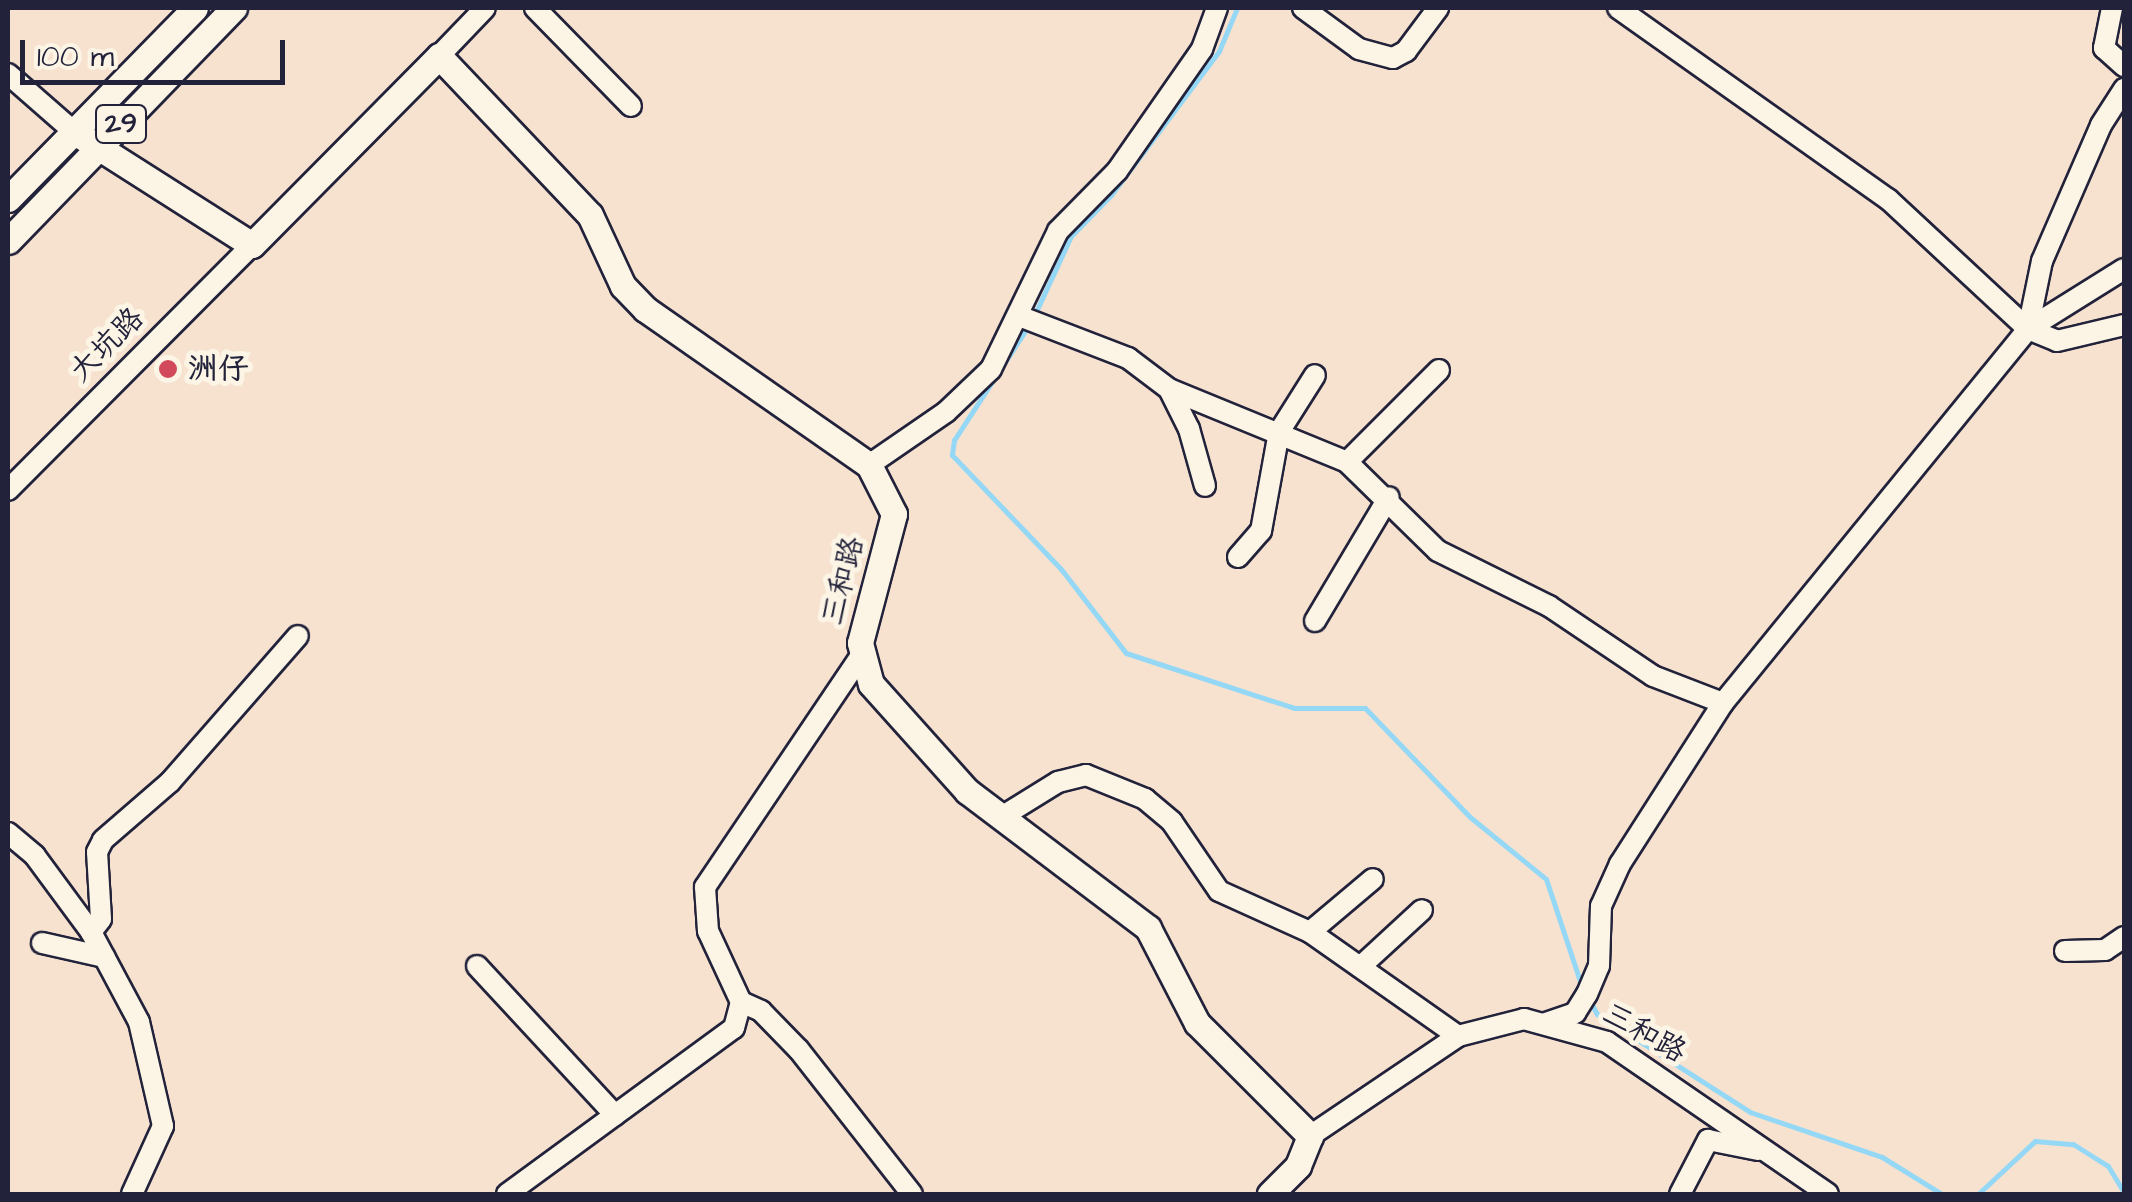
<!DOCTYPE html>
<meta charset="utf-8">
<style>
body{margin:0}
#map{position:relative;width:2132px;height:1202px;overflow:hidden;background:#f7e2d0;font-family:"Architects Daughter","LXGW WenKai TC",sans-serif}
div>[style]{position:absolute}
[style*='--x']{left:calc(var(--x)*1px);top:calc(var(--y)*1px);width:calc(var(--w)*1px);rotate:calc(var(--a)*1deg)}
.stream>*{height:5px;margin:-2.5px;padding:0 2.5px;transform-origin:2.5px;border-radius:2.5px;background:#95d8f6}
.roads{filter:drop-shadow(2px 0 #22223b) drop-shadow(-2px 0 #22223b) drop-shadow(0 2px #22223b) drop-shadow(0 -2px #22223b)}
.minor>*{height:20px;margin:-10px;padding:0 10px;transform-origin:10px;border-radius:10px;background:#fcf5e5}
.major>*{height:25px;margin:-12.5px;padding:0 12.5px;transform-origin:12.5px;border-radius:12.5px;background:#fcf5e5}
.dots>*{width:28px;height:28px;translate:-50% -50%;box-sizing:border-box;border:5px solid #fcf5e5;border-radius:50%}
span{translate:-50% -50%;white-space:nowrap;text-align:center;line-height:1.15;-webkit-text-stroke:10px #fcf5e5;paint-order:stroke}
.shield-label span{padding:2px 8px;background:#fcf5e5;border:2px solid;border-radius:8px;-webkit-text-stroke-width:0}
.shield-label{font-size:28px;color:#22223b;font-weight:700}
.street-label{font-size:30px;color:#22223b}
.poi-label{font-size:30px;color:#22223b;font-weight:700}
.left{translate:0 -50%;text-align:left}
.frame{position:absolute;inset:0;border:10px solid #22223b;pointer-events:none}
.scale{position:absolute;left:20px;top:40px;width:265px;height:45px;box-sizing:border-box;border:5px solid #22223b;border-top:0;padding-left:12px;font-size:30px;line-height:35px;white-space:nowrap;color:#22223b;-webkit-text-stroke:8px #fcf5e5;paint-order:stroke}
</style>
<div id="map">
<div class="stream">
<div style="--x:1034;--y:316;--w:88;--a:-65.2"></div>
<div style="--x:1071;--y:236;--w:57;--a:-45.7"></div>
<div style="--x:1111;--y:195;--w:180;--a:-53.1"></div>
<div style="--x:1219;--y:51;--w:47;--a:-67.3"></div>
<div style="--x:1029;--y:325;--w:137;--a:123.1"></div>
<div style="--x:954;--y:440;--w:15;--a:98"></div>
<div style="--x:952;--y:455;--w:158;--a:46.3"></div>
<div style="--x:1061;--y:569;--w:106;--a:52.3"></div>
<div style="--x:1126;--y:653;--w:177;--a:18.1"></div>
<div style="--x:1294;--y:708;--w:71;--a:0"></div>
<div style="--x:1365;--y:708;--w:151;--a:46.1"></div>
<div style="--x:1470;--y:817;--w:98;--a:39.2"></div>
<div style="--x:1546;--y:879;--w:114;--a:71.6"></div>
<div style="--x:1590;--y:1001;--w:15;--a:62"></div>
<div style="--x:1597;--y:1014;--w:182;--a:32.6"></div>
<div style="--x:1750;--y:1112;--w:139;--a:18.8"></div>
<div style="--x:1882;--y:1157;--w:70;--a:31.7"></div>
<div style="--x:1978;--y:1194;--w:78;--a:-42.9"></div>
<div style="--x:2035;--y:1141;--w:38;--a:5"></div>
<div style="--x:2073;--y:1144;--w:41;--a:32.2"></div>
<div style="--x:2108;--y:1166;--w:31;--a:59"></div>
</div>
<div class="roads">
<div class="minor">
<div style="--x:535;--y:8;--w:137;--a:45.6"></div>
<div style="--x:1303;--y:8;--w:69;--a:36.2"></div>
<div style="--x:1359;--y:49;--w:35;--a:15"></div>
<div style="--x:1393;--y:58;--w:15;--a:-28"></div>
<div style="--x:1406;--y:51;--w:54;--a:-53.3"></div>
<div style="--x:1618;--y:8;--w:331;--a:35.3"></div>
<div style="--x:1888;--y:199;--w:191;--a:42.9"></div>
<div style="--x:2028;--y:329;--w:31;--a:22"></div>
<div style="--x:2057;--y:341;--w:69;--a:-13.4"></div>
<div style="--x:2112;--y:8;--w:41;--a:101.3"></div>
<div style="--x:2104;--y:48;--w:27;--a:42"></div>
<div style="--x:439;--y:56;--w:66;--a:-46.2"></div>
<div style="--x:8;--y:74;--w:86;--a:41.2"></div>
<div style="--x:1019;--y:316;--w:117;--a:21.1"></div>
<div style="--x:1128;--y:358;--w:51;--a:37.1"></div>
<div style="--x:1169;--y:389;--w:192;--a:22.3"></div>
<div style="--x:1347;--y:462;--w:127;--a:44.4"></div>
<div style="--x:1438;--y:551;--w:124;--a:26.4"></div>
<div style="--x:1549;--y:606;--w:125;--a:33.9"></div>
<div style="--x:1653;--y:676;--w:75;--a:21.1"></div>
<div style="--x:2028;--y:329;--w:69;--a:-78.4"></div>
<div style="--x:2042;--y:261;--w:148;--a:-66.5"></div>
<div style="--x:2101;--y:125;--w:43;--a:-57.4"></div>
<div style="--x:1169;--y:389;--w:45;--a:63.4"></div>
<div style="--x:1189;--y:429;--w:59;--a:74.3"></div>
<div style="--x:1347;--y:462;--w:130;--a:-45"></div>
<div style="--x:869;--y:465;--w:93;--a:-34.5"></div>
<div style="--x:946;--y:412;--w:62;--a:-43.7"></div>
<div style="--x:991;--y:369;--w:153;--a:-64.1"></div>
<div style="--x:1058;--y:231;--w:84;--a:-45.5"></div>
<div style="--x:1117;--y:171;--w:149;--a:-55.1"></div>
<div style="--x:1202;--y:49;--w:44;--a:-69.9"></div>
<div style="--x:8;--y:490;--w:346;--a:-45.1"></div>
<div style="--x:1238;--y:557;--w:35;--a:-49"></div>
<div style="--x:1261;--y:531;--w:101;--a:-79.7"></div>
<div style="--x:1279;--y:432;--w:67;--a:-57.7"></div>
<div style="--x:1315;--y:621;--w:144;--a:-59.2"></div>
<div style="--x:1003;--y:816;--w:65;--a:-31.7"></div>
<div style="--x:1058;--y:782;--w:29;--a:-14"></div>
<div style="--x:1086;--y:775;--w:64;--a:22.1"></div>
<div style="--x:1145;--y:799;--w:35;--a:40"></div>
<div style="--x:1172;--y:822;--w:83;--a:55.7"></div>
<div style="--x:1219;--y:891;--w:100;--a:24.3"></div>
<div style="--x:1310;--y:932;--w:181;--a:35.1"></div>
<div style="--x:8;--y:833;--w:35;--a:40"></div>
<div style="--x:35;--y:856;--w:94;--a:53.6"></div>
<div style="--x:91;--y:932;--w:102;--a:61.9"></div>
<div style="--x:139;--y:1022;--w:107;--a:77"></div>
<div style="--x:163;--y:1126;--w:75;--a:114.5"></div>
<div style="--x:91;--y:932;--w:16;--a:-52"></div>
<div style="--x:101;--y:919;--w:67;--a:-93.4"></div>
<div style="--x:97;--y:852;--w:13;--a:-63"></div>
<div style="--x:103;--y:840;--w:89;--a:-40.9"></div>
<div style="--x:170;--y:782;--w:194;--a:-48.8"></div>
<div style="--x:1310;--y:932;--w:82;--a:-40.1"></div>
<div style="--x:42;--y:943;--w:64;--a:12.7"></div>
<div style="--x:2065;--y:951;--w:40;--a:-1.4"></div>
<div style="--x:2105;--y:950;--w:23;--a:-34"></div>
<div style="--x:477;--y:966;--w:203;--a:47.2"></div>
<div style="--x:1360;--y:967;--w:84;--a:-42.6"></div>
<div style="--x:741;--y:1002;--w:22;--a:24"></div>
<div style="--x:761;--y:1011;--w:54;--a:45.7"></div>
<div style="--x:799;--y:1050;--w:183;--a:51.9"></div>
<div style="--x:1546;--y:1023;--w:31;--a:-19"></div>
<div style="--x:1575;--y:1013;--w:22;--a:-58"></div>
<div style="--x:1587;--y:994;--w:30;--a:-67"></div>
<div style="--x:1599;--y:966;--w:60;--a:-88.1"></div>
<div style="--x:1601;--y:906;--w:46;--a:-65.7"></div>
<div style="--x:1620;--y:864;--w:191;--a:-57.4"></div>
<div style="--x:1723;--y:703;--w:483;--a:-50.8"></div>
<div style="--x:2028;--y:329;--w:113;--a:-32"></div>
<div style="--x:1310;--y:1136;--w:179;--a:-34"></div>
<div style="--x:1458;--y:1036;--w:68;--a:-14.4"></div>
<div style="--x:1524;--y:1019;--w:86;--a:15.5"></div>
<div style="--x:1607;--y:1042;--w:268;--a:34.5"></div>
<div style="--x:507;--y:1194;--w:281;--a:-36.2"></div>
<div style="--x:734;--y:1028;--w:27;--a:-75"></div>
<div style="--x:741;--y:1002;--w:78;--a:-114.9"></div>
<div style="--x:708;--y:931;--w:44;--a:-93.9"></div>
<div style="--x:705;--y:887;--w:279;--a:-56"></div>
<div style="--x:1680;--y:1194;--w:61;--a:-62.6"></div>
<div style="--x:1708;--y:1140;--w:51;--a:11.3"></div>
</div>
<div class="major">
<div style="--x:73;--y:131;--w:212;--a:32.5"></div>
<div style="--x:252;--y:245;--w:266;--a:-45.3"></div>
<div style="--x:439;--y:56;--w:219;--a:46.5"></div>
<div style="--x:590;--y:215;--w:78;--a:65.1"></div>
<div style="--x:623;--y:286;--w:32;--a:46"></div>
<div style="--x:645;--y:309;--w:273;--a:34.9"></div>
<div style="--x:869;--y:465;--w:55;--a:63"></div>
<div style="--x:894;--y:514;--w:133;--a:104.8"></div>
<div style="--x:860;--y:643;--w:42;--a:75"></div>
<div style="--x:871;--y:684;--w:144;--a:48.1"></div>
<div style="--x:967;--y:791;--w:227;--a:37.1"></div>
<div style="--x:1148;--y:928;--w:107;--a:62.7"></div>
<div style="--x:1197;--y:1023;--w:160;--a:45"></div>
<div style="--x:1310;--y:1136;--w:32;--a:112"></div>
<div style="--x:1298;--y:1166;--w:40;--a:135"></div>
<div style="--x:8;--y:199;--w:267;--a:-45.6"></div>
<div style="--x:8;--y:241;--w:325;--a:-45.9"></div>
</div>
</div>
<div class="dots">
<div style="left:168px;top:369px;background:#d1495b"></div>
</div>
<div class="shield-label">
<span style="left:121px;top:124px">29</span>
</div>
<div class="street-label">
<span style="left:107px;top:345px;rotate:-45deg">大坑路</span>
<span style="left:843px;top:581px;rotate:-76deg">三和路</span>
<span style="left:1644px;top:1033px;rotate:29deg">三和路</span>
</div>
<div class="poi-label">
<span class="left" style="left:188px;top:369px">洲仔</span>
</div>
<div class="frame"></div>
<div class="scale">100 m</div>
</div>
